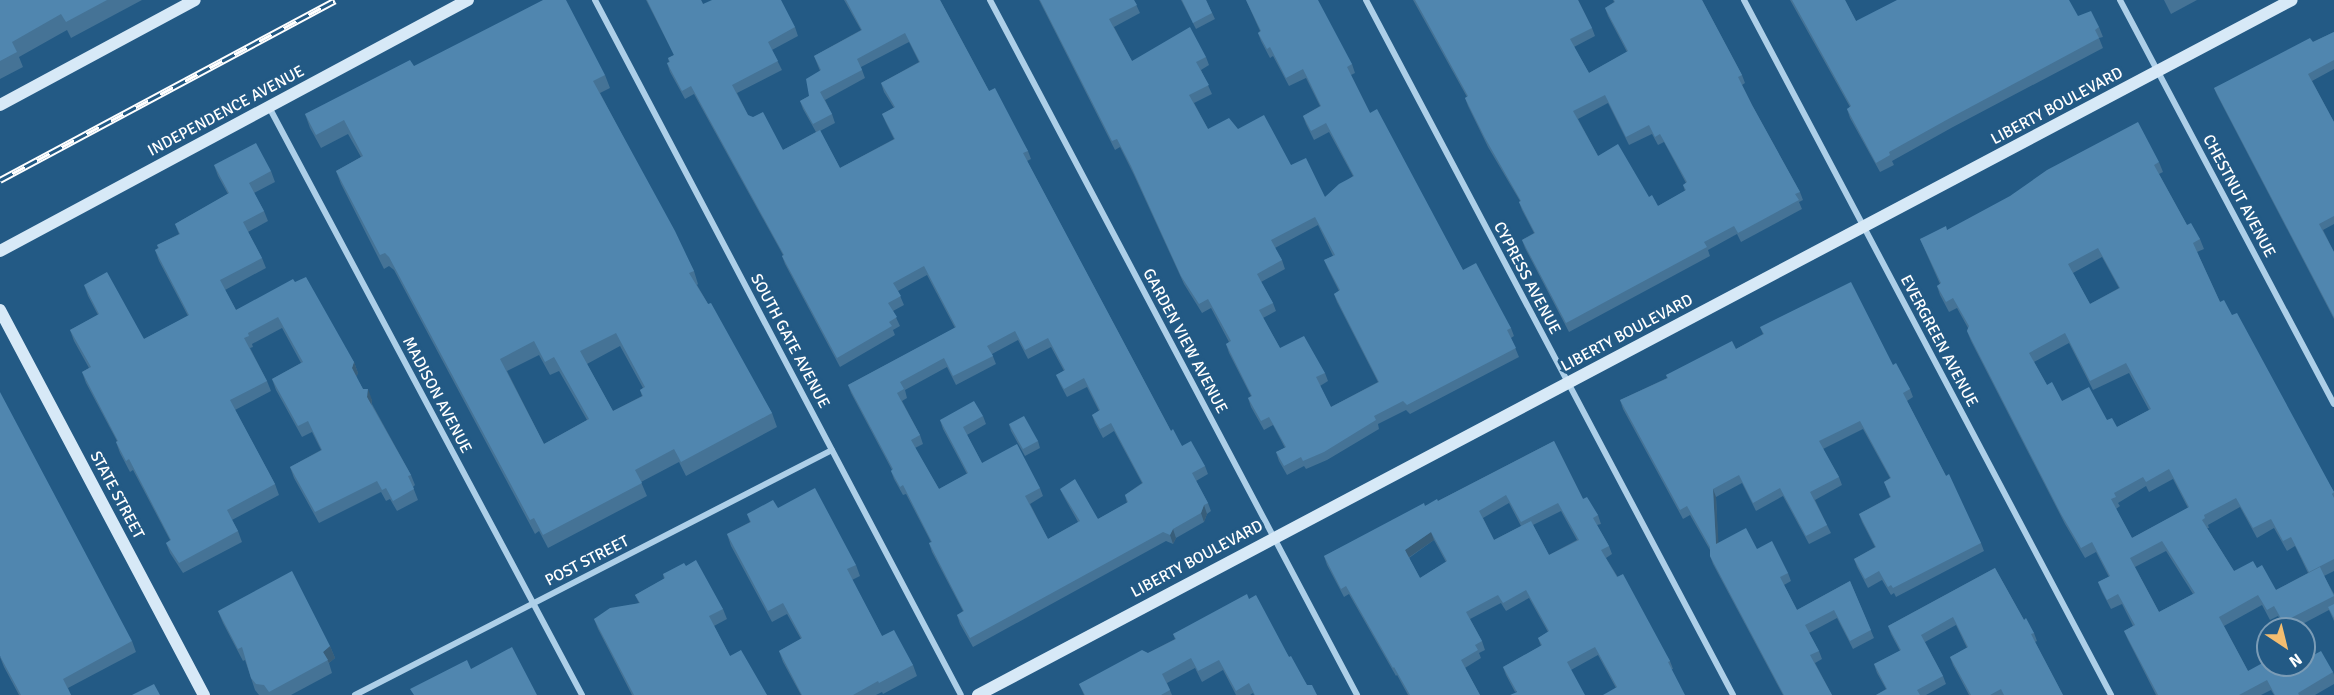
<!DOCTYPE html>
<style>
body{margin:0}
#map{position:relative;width:2334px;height:695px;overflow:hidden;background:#235a85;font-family:Signika,sans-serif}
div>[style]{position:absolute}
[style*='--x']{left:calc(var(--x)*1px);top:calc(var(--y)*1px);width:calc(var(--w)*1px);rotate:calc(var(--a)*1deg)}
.street>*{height:6px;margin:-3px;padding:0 3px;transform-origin:3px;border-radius:3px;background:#adcfe8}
.secondary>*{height:12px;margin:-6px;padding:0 6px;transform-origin:6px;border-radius:6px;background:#d7e9f7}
.rail>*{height:7px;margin-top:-3.5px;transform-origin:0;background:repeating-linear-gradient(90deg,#235a85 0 14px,#fff 0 28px);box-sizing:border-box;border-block:2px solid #fff}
.wall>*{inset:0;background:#457396}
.shaded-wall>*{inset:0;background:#385e7a}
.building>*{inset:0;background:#5086af}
span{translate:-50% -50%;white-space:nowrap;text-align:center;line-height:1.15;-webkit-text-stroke:6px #235a85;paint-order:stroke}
.street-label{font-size:16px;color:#fff}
.north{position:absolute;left:2256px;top:617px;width:60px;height:60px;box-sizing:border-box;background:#235a85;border:2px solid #7b9cb6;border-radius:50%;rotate:145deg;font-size:16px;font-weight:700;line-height:24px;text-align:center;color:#fff}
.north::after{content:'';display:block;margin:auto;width:21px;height:27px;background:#f3bd70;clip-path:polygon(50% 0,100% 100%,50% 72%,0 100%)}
</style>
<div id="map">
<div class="street">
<div style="--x:595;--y:0;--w:785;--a:62.23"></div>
<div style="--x:990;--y:0;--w:786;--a:62.16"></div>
<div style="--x:1366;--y:0;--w:786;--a:62.16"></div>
<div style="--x:1744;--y:0;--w:786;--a:62.16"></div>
<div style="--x:2120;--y:0;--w:457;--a:62.1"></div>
<div style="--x:269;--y:107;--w:666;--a:61.97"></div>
<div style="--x:355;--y:695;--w:536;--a:-27.19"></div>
</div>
<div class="secondary">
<div style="--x:0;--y:105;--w:221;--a:-28.3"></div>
<div style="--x:0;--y:251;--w:531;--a:-28.21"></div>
<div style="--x:0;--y:310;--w:436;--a:62.1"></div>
<div style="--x:978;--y:695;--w:1486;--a:-27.88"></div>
</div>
<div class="rail">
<div style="--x:0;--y:180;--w:380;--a:-28.2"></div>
</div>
<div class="wall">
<div style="clip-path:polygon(0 0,142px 0,71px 38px,67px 30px,19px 57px,23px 67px,0 79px)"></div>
<div style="clip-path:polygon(evenodd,646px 0,701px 0,703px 4px,795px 27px,798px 36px,772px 50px,782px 70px,737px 93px,748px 115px,783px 150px,816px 132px,803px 109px,800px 101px,809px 96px,820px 71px,814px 56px,861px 30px,844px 0,940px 0,989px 91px,1028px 151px,1031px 159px,1027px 161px,1171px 431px,1182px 446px,1205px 466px,1208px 474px,1196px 481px,1208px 503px,1211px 511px,1207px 514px,1204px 522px,1176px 538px,1173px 544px,1166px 541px,973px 647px,960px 624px,957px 615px,963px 611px,932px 552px,929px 543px,931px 542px,906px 494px,903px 495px,894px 479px,891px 471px,892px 470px,851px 393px,848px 385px,955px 328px,927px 275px,898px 291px,904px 305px,893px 311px,900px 326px,893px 330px,895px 335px,840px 367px,785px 264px,782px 256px,783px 255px,694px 94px,685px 99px,670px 72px,667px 63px,669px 62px,668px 58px,674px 55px,646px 0,909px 42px,919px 62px,881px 83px,884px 92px,894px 108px,882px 114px,886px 123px,894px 139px,840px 168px,820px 131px,835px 123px,832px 114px,825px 100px,865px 78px,861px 67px,909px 42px,646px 0,1018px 340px,1028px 359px,1051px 347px,1064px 371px,1056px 375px,1060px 384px,1067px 397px,1087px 387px,1099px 411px,1092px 415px,1095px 423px,1103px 438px,1114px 431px,1142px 483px,1125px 495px,1127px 503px,1098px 519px,1060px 489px,1064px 497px,1078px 522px,1048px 539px,1030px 504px,1043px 496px,1040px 488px,982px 463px,967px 435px,986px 424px,983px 416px,940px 420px,943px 429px,967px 474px,939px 489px,915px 448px,923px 444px,920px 435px,902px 401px,907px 398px,905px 390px,947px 367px,956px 385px,996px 364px,992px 354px,1018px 340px)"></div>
<div style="clip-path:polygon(evenodd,1039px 0,1134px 0,1140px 13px,1114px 27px,1132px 61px,1206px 57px,1209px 65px,1201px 70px,1212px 94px,1194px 103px,1208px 129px,1238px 129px,1291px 165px,1325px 197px,1353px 176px,1329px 132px,1314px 140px,1306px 124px,1303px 116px,1320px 106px,1306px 78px,1289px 86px,1273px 56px,1270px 58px,1261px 41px,1258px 33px,1260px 31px,1246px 0,1352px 64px,1355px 73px,1351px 75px,1370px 113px,1463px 270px,1511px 328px,1514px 336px,1511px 338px,1519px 357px,1410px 414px,1406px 410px,1378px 424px,1379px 429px,1327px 460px,1306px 469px,1304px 466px,1287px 475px,1279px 461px,1276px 452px,1285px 448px,1273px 425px,1264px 430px,1251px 407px,1248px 398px,1251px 396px,1229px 353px,1226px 344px,1229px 342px,1211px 308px,1202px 313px,1184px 284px,1134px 175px,1120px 147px,1115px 150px,1039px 0,1318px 225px,1333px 256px,1324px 260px,1328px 269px,1339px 291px,1334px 294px,1337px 302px,1378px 382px,1331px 407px,1320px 386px,1328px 381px,1325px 373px,1280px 348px,1263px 318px,1276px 311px,1273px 303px,1261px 282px,1285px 269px,1282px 260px,1275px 248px,1318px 225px)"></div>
<div style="clip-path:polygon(1181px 0,1206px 0,1215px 19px,1196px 29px)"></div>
<div style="clip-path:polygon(evenodd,1413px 0,1578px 0,1592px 28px,1595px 36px,1574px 47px,1589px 73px,1627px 52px,1608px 16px,1605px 8px,1614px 2px,1613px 0,1702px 0,1742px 75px,1745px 83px,1742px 85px,1752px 105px,1800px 192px,1803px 200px,1799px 202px,1802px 209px,1741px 242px,1737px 234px,1708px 250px,1710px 256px,1569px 332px,1525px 248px,1522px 240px,1534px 233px,1522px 210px,1519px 202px,1520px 201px,1488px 147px,1468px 106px,1465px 98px,1467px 97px,1413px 0,1608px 103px,1629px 145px,1652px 134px,1658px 145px,1664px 142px,1686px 183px,1683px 185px,1685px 191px,1658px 206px,1598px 156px,1578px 119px,1608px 103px)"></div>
<div style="clip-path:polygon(1790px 0,1845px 0,1856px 21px,2078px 16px,2099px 27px,2103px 37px,2099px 38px,2103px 48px,1953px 127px,1892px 161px,1894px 165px,1880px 172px,1850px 118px,1847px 109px,1850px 107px)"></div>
<div style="clip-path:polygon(2164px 0,2197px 0,2171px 14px)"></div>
<div style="clip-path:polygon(2334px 32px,2334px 69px,2312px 81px,2334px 122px,2334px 224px,2323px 230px,2334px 252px,2334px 319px,2217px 95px,2214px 88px)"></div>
<div style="clip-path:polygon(evenodd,414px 66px,605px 75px,610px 88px,600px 93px,694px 271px,698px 284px,697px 285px,772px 413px,777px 427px,686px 476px,679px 462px,641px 482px,647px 496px,548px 548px,539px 531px,535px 534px,394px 270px,389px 266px,384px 269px,341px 184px,336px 171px,361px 157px,348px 134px,321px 148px,310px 128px,305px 114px,414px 66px,620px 346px,643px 388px,640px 390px,642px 396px,613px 411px,587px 364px,620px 346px,414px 66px,539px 355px,550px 375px,559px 371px,587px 420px,544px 444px,507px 371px,539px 355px)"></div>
<div style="clip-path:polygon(evenodd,2159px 162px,2163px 172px,2159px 174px,2187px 225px,2200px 239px,2204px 249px,2197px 252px,2220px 302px,2334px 492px,2334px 571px,2324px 576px,2334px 594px,2334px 621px,2329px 610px,2293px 629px,2285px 629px,2278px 616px,2270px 620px,2262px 605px,2224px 626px,2248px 671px,2310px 657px,2333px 672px,2334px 675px,2334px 684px,2315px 695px,2274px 695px,2271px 690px,2261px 695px,2156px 695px,2128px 640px,2124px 631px,2133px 626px,2122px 604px,2111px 609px,2102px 592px,2098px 582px,2109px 577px,2096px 552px,2085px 558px,2065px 524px,1971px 341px,1967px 331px,1968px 328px,1957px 308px,1949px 312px,1940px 295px,1937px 286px,1940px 284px,1920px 239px,2159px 162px,2102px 257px,2119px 288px,2090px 304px,2073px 273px,2102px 257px,2159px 162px,2069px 343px,2093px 390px,2129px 373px,2149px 410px,2117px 427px,2107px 420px,2062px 401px,2047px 385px,2034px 362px,2069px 343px,2159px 162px,2173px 479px,2188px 508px,2132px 538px,2116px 509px,2120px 506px,2118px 503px,2146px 486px,2149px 492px,2173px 479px,2159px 162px,2240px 507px,2257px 538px,2274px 528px,2287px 551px,2295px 546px,2308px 573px,2276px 590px,2257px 568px,2234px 571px,2207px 528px,2209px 528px,2208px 525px,2240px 507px,2159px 162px,2166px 551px,2193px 594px,2159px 612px,2135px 567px,2166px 551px)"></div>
<div style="clip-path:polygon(214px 165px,271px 171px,275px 182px,254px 193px,264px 211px,268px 221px,248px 232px,262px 258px,266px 268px,225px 290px,236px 310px,295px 282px,354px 362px,358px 373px,356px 377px,363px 389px,372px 400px,372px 404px,411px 475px,415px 485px,413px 487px,418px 500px,397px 511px,390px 499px,386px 501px,381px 492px,319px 523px,294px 478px,290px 467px,321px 450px,312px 432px,302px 437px,276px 390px,272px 379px,301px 363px,282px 328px,252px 344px,253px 347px,250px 348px,267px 381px,271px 391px,235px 410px,275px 484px,279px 495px,232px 520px,238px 531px,242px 542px,183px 573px,170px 553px,166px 543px,170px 540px,133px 470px,130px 472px,120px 453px,116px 442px,117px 441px,86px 383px,82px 372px,89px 368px,74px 341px,70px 330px,98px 315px,88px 296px,84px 285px,144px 339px,188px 316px,159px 261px,155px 250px,158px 248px,157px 245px,179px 234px,175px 224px,228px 194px,218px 176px)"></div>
<div style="clip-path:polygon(1760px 327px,1893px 365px,1910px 389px,1913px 397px,1907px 401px,1981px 543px,1984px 551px,1896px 597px,1894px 593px,1891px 595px,1882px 580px,1868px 588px,1857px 567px,1854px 559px,1875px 547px,1862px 522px,1859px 514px,1890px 497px,1884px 482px,1890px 478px,1863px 429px,1823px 449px,1839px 477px,1842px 485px,1815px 500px,1827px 525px,1831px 533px,1809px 544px,1783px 496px,1756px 511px,1742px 483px,1716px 497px,1718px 543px,1757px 549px,1788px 573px,1791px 581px,1784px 585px,1797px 610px,1850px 581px,1874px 638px,1853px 649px,1837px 618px,1809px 633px,1819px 651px,1822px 659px,1815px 663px,1832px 695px,1783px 695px,1713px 564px,1710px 556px,1710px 550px,1690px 515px,1683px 519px,1623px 409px,1620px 400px,1667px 378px,1666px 375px,1736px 349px,1763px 334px)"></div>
<div style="clip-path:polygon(1009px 424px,1038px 441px,1040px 448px,1025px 456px,1011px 431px)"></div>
<div style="clip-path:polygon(evenodd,1554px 441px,1583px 499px,1598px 515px,1601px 524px,1597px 525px,1609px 546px,1612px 554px,1606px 558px,1670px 661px,1673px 669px,1616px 688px,1598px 655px,1571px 670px,1515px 692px,1506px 675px,1503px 667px,1541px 646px,1538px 638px,1548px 632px,1529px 598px,1506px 611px,1501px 603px,1470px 619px,1482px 641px,1485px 650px,1479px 653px,1481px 658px,1465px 668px,1480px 695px,1408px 695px,1397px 675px,1396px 676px,1349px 594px,1344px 597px,1327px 565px,1324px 556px,1425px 506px,1438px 501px,1554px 441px,1509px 503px,1521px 526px,1494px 540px,1483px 518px,1509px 503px,1554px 441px,1561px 511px,1577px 540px,1549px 555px,1533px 525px,1561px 511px,1554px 441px,1434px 540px,1446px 562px,1420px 578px,1409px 558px,1434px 540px)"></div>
<div style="clip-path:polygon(778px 508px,856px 565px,860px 576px,852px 580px,882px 636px,913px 665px,917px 676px,883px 694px,882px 692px,876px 695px,801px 695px,783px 662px,779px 651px,801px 639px,787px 614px,772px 622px,731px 546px,727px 534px,750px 522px,747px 514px)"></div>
<div style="clip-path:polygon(686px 566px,723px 609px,727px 619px,714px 626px,730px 656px,767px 695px,632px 695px,598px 629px,594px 619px,639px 603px,635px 595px,664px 579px,663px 574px)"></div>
<div style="clip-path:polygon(1995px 568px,2024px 620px,2034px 633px,2037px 641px,2035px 642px,2063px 695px,1969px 695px,1953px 665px,1950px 657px,1967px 648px,1956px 625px,1925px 642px,1943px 676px,1946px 684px,1926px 695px,1876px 695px,1886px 689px,1877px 673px,1874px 664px,1900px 651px,1891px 634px,1888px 626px)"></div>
<div style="clip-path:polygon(1249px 599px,1289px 657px,1307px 685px,1317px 695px,1254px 695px,1253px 693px,1250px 695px,1236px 695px,1223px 670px,1202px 682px,1195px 668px,1167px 683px,1172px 695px,1084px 695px,1079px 684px,1148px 653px,1175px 639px,1173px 634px)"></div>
<div style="clip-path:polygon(218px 611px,330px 646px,335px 658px,329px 663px,332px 673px,291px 695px,259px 695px,255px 690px,245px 660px,243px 661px,223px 623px)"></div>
<div style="clip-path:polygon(132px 641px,136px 652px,68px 688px,71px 695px,19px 695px,4px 667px,0 657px)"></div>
</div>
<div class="shaded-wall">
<div style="clip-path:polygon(354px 362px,358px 373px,355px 379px,352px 368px)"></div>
<div style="clip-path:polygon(368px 389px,372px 400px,371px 408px,367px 397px)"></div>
<div style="clip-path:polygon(1713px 489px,1716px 497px,1719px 552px,1716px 544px)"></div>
<div style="clip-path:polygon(1204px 505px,1207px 514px,1204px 522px,1201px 513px)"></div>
<div style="clip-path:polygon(1173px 529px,1176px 538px,1173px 544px,1170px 535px)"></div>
<div style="clip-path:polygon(1431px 532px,1434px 540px,1408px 558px,1405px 550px)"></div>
<div style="clip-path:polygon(330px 646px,335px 658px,329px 663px,323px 652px)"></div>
</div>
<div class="building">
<div style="clip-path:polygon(0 0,107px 0,66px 22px,61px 14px,12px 42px,17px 52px,0 61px)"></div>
<div style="clip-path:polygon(evenodd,543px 0,566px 0,605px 75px,593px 81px,675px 231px,694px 271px,689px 273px,708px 304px,711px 303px,772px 413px,681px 462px,674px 449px,635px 470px,642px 483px,543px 535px,534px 518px,530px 520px,389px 257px,385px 253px,380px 255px,336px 171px,363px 156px,344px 120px,316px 135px,305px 114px,410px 60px,414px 66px,543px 0,616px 333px,645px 387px,640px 390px,643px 396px,613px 411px,580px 351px,616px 333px,543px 0,534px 341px,545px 362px,554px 357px,589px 419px,544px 444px,500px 359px,534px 341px)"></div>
<div style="clip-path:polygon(evenodd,647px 0,701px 0,703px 4px,712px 0,781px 0,795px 27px,768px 42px,778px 61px,732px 85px,748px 115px,753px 117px,763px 112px,783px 150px,820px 130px,840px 168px,895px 139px,882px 114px,895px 107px,881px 83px,920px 62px,905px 33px,857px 59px,862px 70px,820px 92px,832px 114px,813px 124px,800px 101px,809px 96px,806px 79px,821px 70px,814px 56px,862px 30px,846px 0,940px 0,989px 91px,995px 88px,1007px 111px,1028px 151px,1023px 153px,1171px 431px,1173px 429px,1182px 446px,1191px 441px,1205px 466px,1192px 473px,1208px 503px,1204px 505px,1201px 513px,1173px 529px,1170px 535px,1163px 532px,970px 638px,957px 615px,964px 611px,929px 543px,932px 542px,903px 485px,900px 487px,891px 471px,893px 469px,848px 385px,956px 327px,924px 266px,893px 283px,901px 296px,888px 303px,897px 317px,889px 322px,892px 326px,837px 358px,782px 256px,784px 255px,691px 86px,682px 91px,667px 63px,670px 62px,668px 58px,674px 55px,647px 0,1015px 331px,1025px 350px,1048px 338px,1065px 370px,1056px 375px,1064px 389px,1084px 378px,1100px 410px,1092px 415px,1100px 429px,1111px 423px,1143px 483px,1125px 495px,1128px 502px,1098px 519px,1075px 479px,1060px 489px,1080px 521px,1048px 539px,1025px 496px,1040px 488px,1017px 444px,982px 463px,963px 427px,983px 416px,974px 401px,940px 420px,968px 473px,939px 489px,911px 440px,920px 435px,897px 393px,904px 389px,900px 382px,944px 358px,953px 376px,993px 356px,987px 346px,1015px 331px)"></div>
<div style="clip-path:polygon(evenodd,1040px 0,1134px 0,1137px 5px,1109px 19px,1132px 61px,1190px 27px,1206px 57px,1196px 62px,1209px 85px,1189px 95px,1208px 129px,1229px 118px,1238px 129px,1264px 115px,1291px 165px,1306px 158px,1325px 197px,1339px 184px,1354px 176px,1326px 123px,1311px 131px,1303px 116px,1321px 106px,1310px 83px,1303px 69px,1286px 78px,1270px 47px,1267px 49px,1258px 33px,1261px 31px,1246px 0,1318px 0,1352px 64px,1347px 67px,1370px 113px,1377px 109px,1463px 270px,1476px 263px,1511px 328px,1507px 330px,1516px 348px,1407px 405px,1403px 401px,1374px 416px,1376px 420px,1324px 452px,1303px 461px,1301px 457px,1284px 466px,1276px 452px,1286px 447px,1269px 417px,1261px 421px,1248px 398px,1252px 396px,1226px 344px,1231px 341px,1208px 299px,1199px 304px,1181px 276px,1131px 166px,1117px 139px,1112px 141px,1040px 0,1315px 217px,1335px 255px,1324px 260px,1340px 290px,1334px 294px,1379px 382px,1331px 407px,1316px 377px,1325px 373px,1304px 336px,1280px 348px,1259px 310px,1273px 303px,1257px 274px,1282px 260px,1271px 240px,1315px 217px)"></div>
<div style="clip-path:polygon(1182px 0,1206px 0,1212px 13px,1193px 23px)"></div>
<div style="clip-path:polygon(evenodd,1415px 0,1578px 0,1592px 28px,1570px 39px,1589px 73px,1628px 51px,1605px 8px,1615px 2px,1614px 0,1702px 0,1742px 75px,1738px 77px,1752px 105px,1800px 192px,1795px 194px,1799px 200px,1738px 233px,1734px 226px,1704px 242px,1707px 247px,1566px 323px,1522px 240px,1535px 233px,1519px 202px,1521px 201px,1485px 138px,1465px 98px,1468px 96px,1415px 0,1605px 95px,1626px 137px,1649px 125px,1655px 137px,1660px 134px,1687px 182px,1683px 185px,1686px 190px,1658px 206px,1652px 195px,1649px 197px,1618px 144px,1598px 156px,1573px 111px,1605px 95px)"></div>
<div style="clip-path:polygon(1792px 0,1845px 0,1856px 21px,1897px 0,2069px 0,2078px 16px,2091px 11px,2099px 27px,2095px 30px,2099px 38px,1950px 118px,1889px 152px,1890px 155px,1876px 163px,1847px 109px,1851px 106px)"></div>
<div style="clip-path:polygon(2334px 32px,2334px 60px,2308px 74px,2334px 122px,2334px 216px,2319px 224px,2334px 252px,2334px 317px,2214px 88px,2310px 38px,2313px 42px)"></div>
<div style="clip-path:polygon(evenodd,2138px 122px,2159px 162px,2154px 165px,2187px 225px,2191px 223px,2200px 239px,2193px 243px,2220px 302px,2224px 300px,2232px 315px,2237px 313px,2334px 492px,2332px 494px,2334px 498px,2334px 559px,2309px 572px,2291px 537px,2283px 541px,2271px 519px,2253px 528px,2236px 498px,2204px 515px,2205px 518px,2202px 520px,2234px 571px,2253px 561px,2257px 568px,2262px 565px,2276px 590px,2320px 567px,2334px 596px,2283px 622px,2274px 606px,2267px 610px,2258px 595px,2219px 617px,2248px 671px,2268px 660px,2268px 665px,2304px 665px,2304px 646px,2310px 657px,2321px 651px,2333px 672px,2298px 693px,2299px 695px,2275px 695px,2267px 680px,2239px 695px,2158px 695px,2124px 631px,2135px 625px,2118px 594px,2107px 600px,2098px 582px,2110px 576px,2092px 542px,2081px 548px,2061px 514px,1967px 331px,1969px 326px,1953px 298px,1946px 302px,1937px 286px,1941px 283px,1920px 239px,1946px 226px,1947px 230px,2010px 196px,2047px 170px,2138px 122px,2098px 248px,2120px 288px,2090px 304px,2068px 264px,2098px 248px,2138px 122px,2065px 333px,2090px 381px,2126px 363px,2151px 409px,2117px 427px,2112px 418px,2107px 420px,2089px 387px,2062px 401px,2052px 382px,2047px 385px,2029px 353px,2065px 333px,2138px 122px,2169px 469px,2189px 507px,2132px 538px,2111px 499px,2116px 497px,2114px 493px,2143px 477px,2146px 482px,2169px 469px,2138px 122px,2162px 541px,2195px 593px,2159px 612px,2130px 558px,2162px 541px)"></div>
<div style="clip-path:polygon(256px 143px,271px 171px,249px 183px,264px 211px,243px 222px,262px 258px,220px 280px,236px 310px,293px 279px,295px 282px,306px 277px,354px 362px,352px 368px,363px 389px,368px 389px,367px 397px,411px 475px,408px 476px,414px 489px,393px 501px,386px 488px,382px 490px,377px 481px,315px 512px,290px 467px,322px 450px,308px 421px,298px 426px,272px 379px,303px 362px,278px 317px,248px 333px,249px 336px,244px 338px,267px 381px,230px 400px,275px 484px,227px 510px,238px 531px,179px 563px,166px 543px,171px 540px,129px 459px,126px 461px,116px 442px,118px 441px,82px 372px,91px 367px,70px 330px,99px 314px,84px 285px,107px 272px,144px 339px,189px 315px,155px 250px,159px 248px,157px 245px,180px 234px,175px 224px,229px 193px,214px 165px)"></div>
<div style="clip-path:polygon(1851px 282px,1893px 365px,1896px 363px,1910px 389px,1903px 393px,1946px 476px,1949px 474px,1981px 543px,1893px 588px,1891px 585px,1888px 587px,1879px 571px,1865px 579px,1854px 559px,1876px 547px,1859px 514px,1891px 497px,1884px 482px,1891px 478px,1860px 421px,1819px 441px,1839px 477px,1810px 492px,1827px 525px,1806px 536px,1780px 488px,1753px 503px,1739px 475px,1713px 489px,1716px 544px,1746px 528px,1757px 549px,1772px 541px,1788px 573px,1780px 577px,1797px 610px,1850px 581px,1871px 630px,1850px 641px,1834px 610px,1805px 625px,1819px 651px,1810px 655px,1832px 695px,1784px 695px,1710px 556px,1710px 547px,1687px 506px,1680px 510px,1620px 400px,1668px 378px,1666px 375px,1732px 341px,1736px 349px,1764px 334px,1760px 327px)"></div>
<div style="clip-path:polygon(0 392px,132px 641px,63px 679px,71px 695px,21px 695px,0 656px)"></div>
<div style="clip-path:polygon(1024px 416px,1038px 441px,1023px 449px,1009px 424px)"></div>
<div style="clip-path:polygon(evenodd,1554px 441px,1583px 499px,1587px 497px,1598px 515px,1593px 518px,1609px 546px,1601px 550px,1617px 577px,1623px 574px,1670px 661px,1668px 662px,1685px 695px,1603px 695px,1617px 687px,1595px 647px,1567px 662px,1585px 695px,1510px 695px,1517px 692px,1503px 667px,1542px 645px,1538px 638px,1549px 631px,1526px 590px,1503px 603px,1498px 595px,1466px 612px,1482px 641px,1475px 645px,1478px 650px,1461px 660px,1480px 695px,1410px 695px,1394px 667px,1393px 668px,1346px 586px,1341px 589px,1324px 556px,1424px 503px,1425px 506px,1437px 499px,1438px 501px,1554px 441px,1506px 495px,1521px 522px,1558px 503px,1579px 540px,1549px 555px,1531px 521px,1494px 540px,1479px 511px,1506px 495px,1554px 441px,1431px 532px,1447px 561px,1420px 578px,1405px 550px,1431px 532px)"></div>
<div style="clip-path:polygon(815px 488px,856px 565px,847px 569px,882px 636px,894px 630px,913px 665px,879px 683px,878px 681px,853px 695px,802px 695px,779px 651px,802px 638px,783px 603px,768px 611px,727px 534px,751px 522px,747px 514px,773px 500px,778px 508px)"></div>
<div style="clip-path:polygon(696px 560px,723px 609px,709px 616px,730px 656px,741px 650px,767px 695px,634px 695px,594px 619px,610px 608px,640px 603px,635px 595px,665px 578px,663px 574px,684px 563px,686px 566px)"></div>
<div style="clip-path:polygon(1995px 568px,2024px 620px,2026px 618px,2034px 633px,2031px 634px,2063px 695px,2004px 695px,2001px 689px,1990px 695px,1971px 695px,1950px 657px,1968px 647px,1953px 617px,1921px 635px,1943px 676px,1917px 690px,1920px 695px,1876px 695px,1887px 689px,1874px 664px,1901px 650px,1888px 626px)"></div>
<div style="clip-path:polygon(292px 571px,330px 646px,323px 652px,328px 660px,269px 692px,264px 685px,256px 684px,251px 678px,242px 647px,238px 649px,218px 611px)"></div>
<div style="clip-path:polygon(1247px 594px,1249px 599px,1256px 595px,1289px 657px,1291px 656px,1307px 685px,1312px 685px,1317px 695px,1255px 695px,1249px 683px,1236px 691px,1219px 660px,1198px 671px,1191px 658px,1162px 674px,1170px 690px,1161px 695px,1085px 695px,1079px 684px,1142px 650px,1148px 653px,1176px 639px,1173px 634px)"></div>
<div style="clip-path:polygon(2334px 604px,2334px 618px,2328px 607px)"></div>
<div style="clip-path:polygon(512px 647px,537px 695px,414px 695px,410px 689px,467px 660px,471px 669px)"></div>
<div style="clip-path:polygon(154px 684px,160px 695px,132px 695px)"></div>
</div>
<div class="street-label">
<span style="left:2057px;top:106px;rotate:-28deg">LIBERTY BOULEVARD</span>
<span style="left:226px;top:111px;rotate:-28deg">INDEPENDENCE AVENUE</span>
<span style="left:2239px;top:196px;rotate:62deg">CHESTNUT AVENUE</span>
<span style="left:1527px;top:278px;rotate:62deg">CYPRESS AVENUE</span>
<span style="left:1627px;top:333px;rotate:-28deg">LIBERTY BOULEVARD</span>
<span style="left:790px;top:341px;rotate:62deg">SOUTH GATE AVENUE</span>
<span style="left:1185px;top:341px;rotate:62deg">GARDEN VIEW AVENUE</span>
<span style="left:1939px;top:341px;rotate:62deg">EVERGREEN AVENUE</span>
<span style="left:437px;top:395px;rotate:62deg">MADISON AVENUE</span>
<span style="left:117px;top:495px;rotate:62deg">STATE STREET</span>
<span style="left:1197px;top:559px;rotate:-28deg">LIBERTY BOULEVARD</span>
<span style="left:587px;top:561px;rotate:-27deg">POST STREET</span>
</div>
<div class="north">N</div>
</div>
